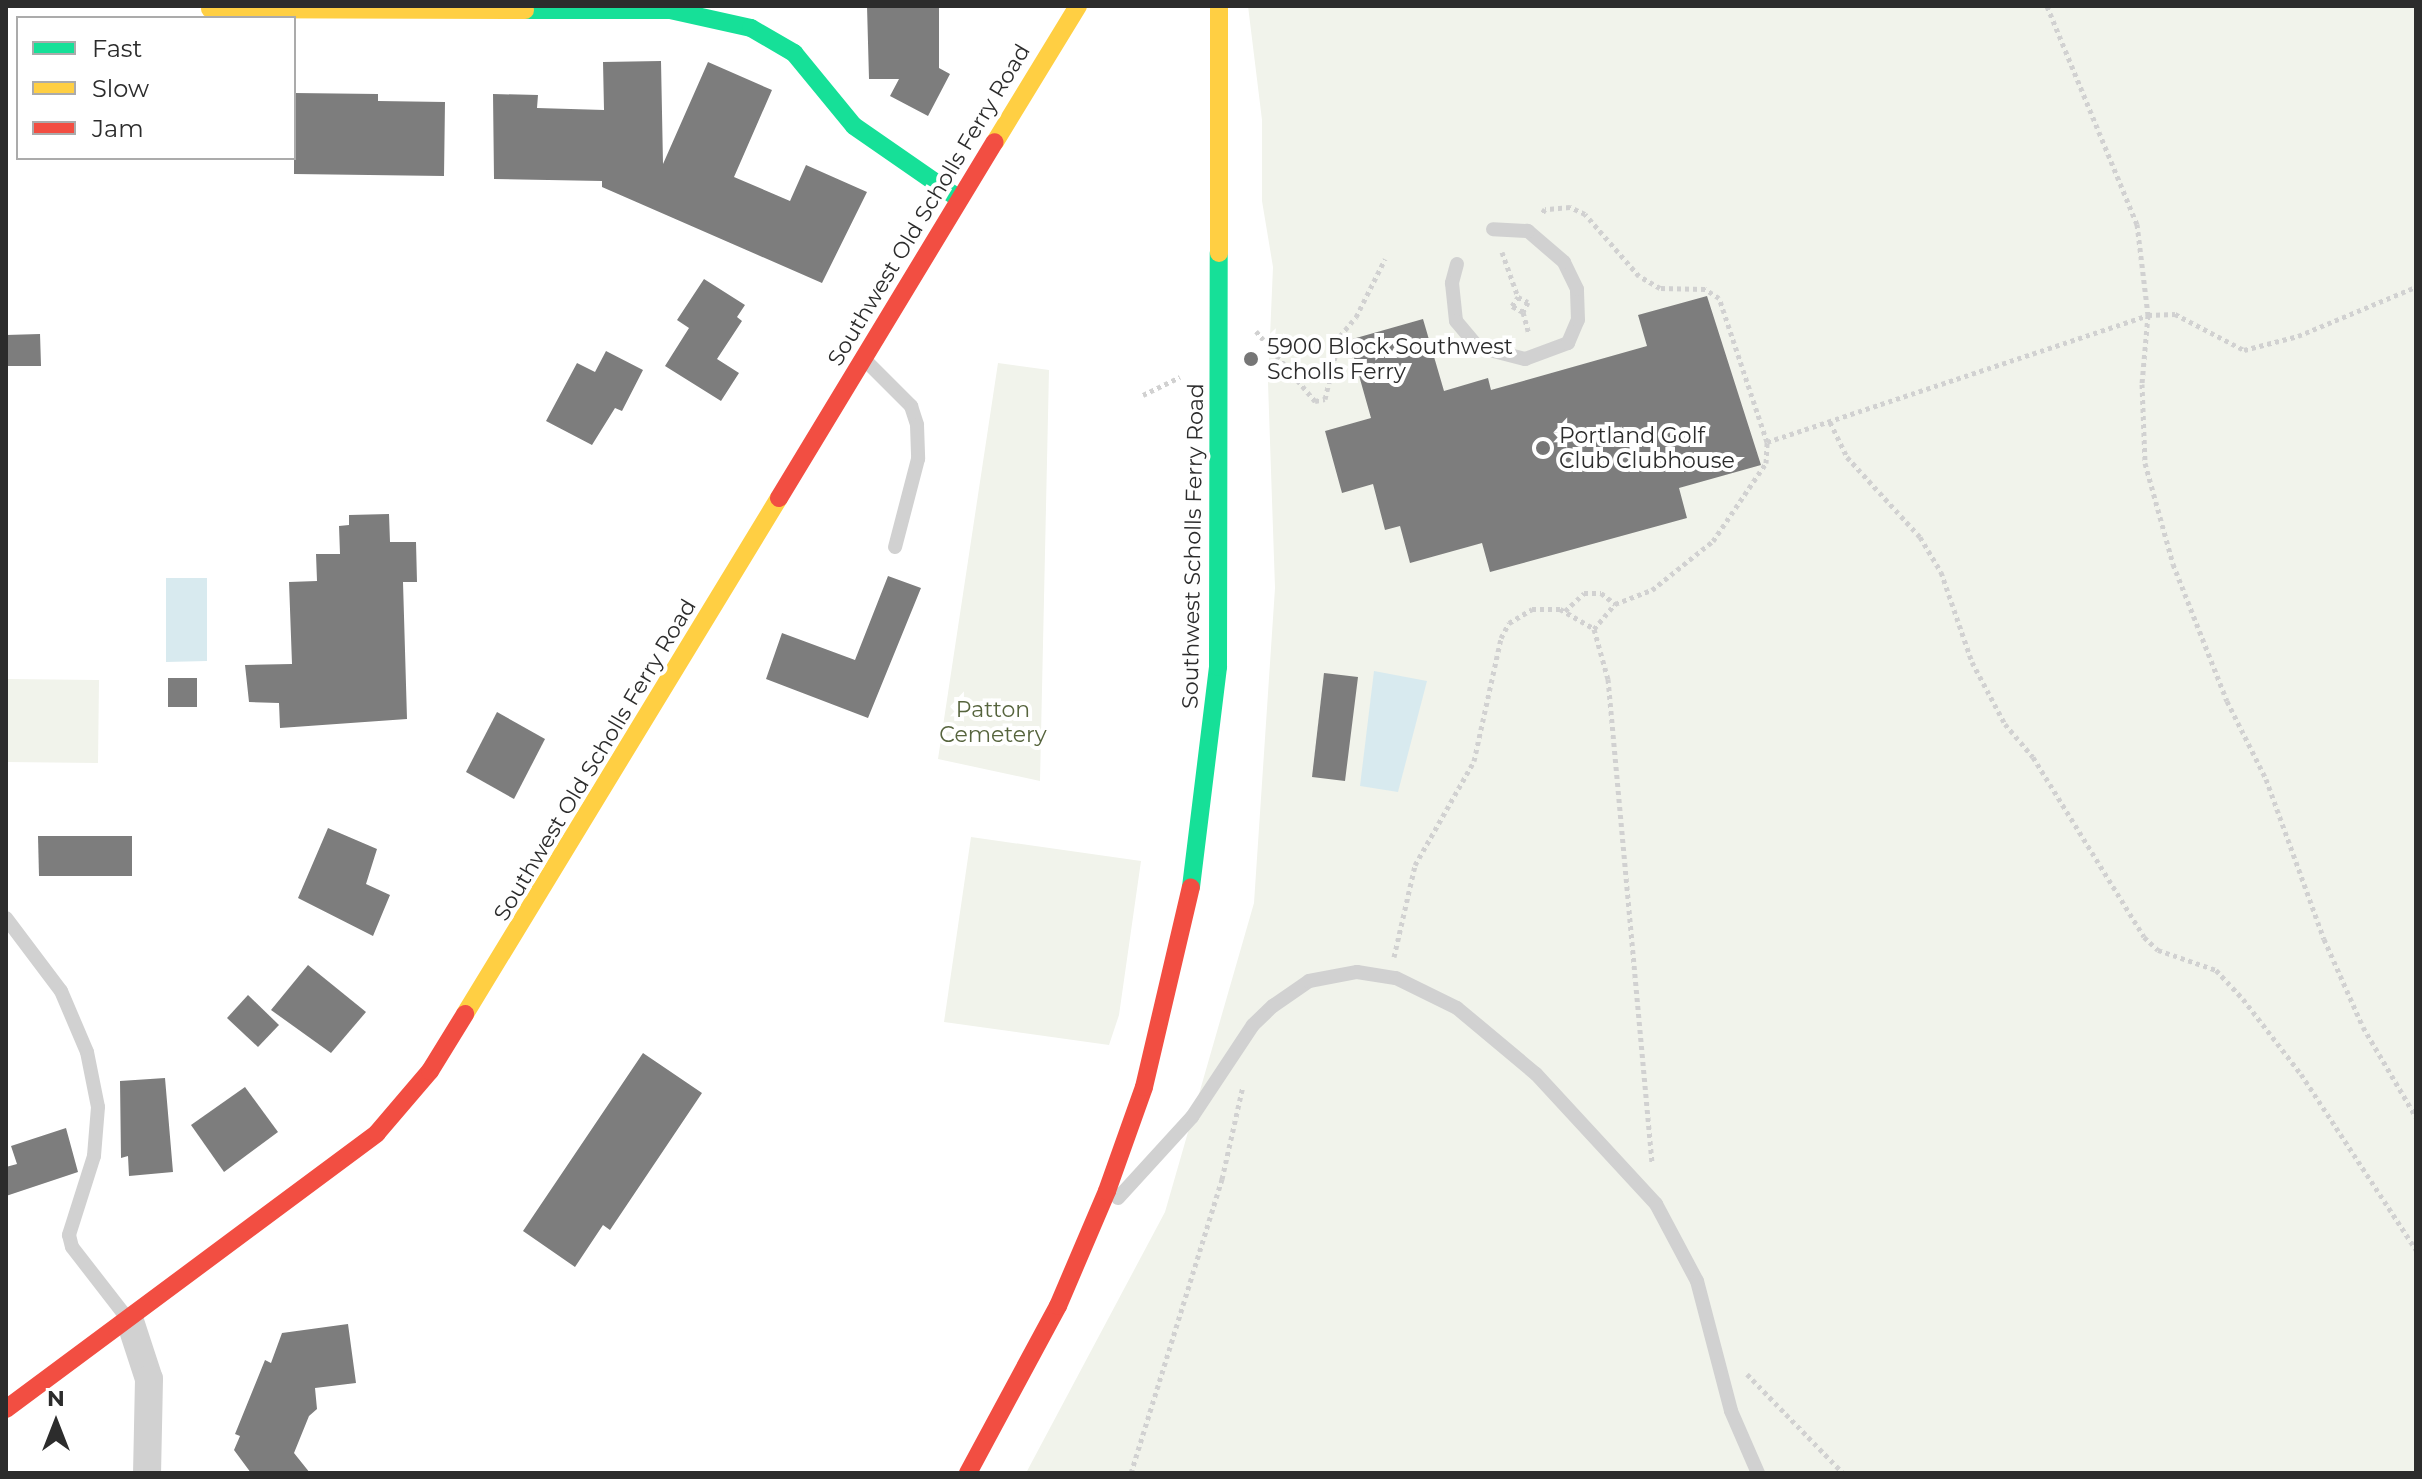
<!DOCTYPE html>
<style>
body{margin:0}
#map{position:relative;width:2422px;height:1479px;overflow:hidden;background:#fff;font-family:Montserrat,sans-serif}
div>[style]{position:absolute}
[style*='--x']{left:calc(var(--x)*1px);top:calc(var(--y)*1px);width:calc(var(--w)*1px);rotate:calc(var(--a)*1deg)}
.green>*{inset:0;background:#f1f3eb}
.water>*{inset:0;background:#d8eaef}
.building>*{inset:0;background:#7d7d7d}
.path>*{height:5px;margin-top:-2.5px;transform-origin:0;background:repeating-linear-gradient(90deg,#d1d1d1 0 4px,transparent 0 8px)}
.lane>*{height:14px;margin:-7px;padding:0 7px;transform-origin:7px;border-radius:7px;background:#d1d1d1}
.street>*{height:28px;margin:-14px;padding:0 14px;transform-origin:14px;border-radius:14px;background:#d1d1d1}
.fast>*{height:18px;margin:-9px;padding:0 9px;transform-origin:9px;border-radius:9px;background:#16e098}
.slow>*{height:18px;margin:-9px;padding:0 9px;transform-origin:9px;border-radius:9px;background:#ffcf43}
.jam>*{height:18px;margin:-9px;padding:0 9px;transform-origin:9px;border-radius:9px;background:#f24e42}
.dots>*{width:22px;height:22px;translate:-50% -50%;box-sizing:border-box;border:4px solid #fff;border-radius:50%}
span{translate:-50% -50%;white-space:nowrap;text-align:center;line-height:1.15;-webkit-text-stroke:8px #fff;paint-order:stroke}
.street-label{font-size:22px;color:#2c2c2c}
.poi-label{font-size:22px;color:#2c2c2c}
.left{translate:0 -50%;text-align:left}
.park-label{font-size:22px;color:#56643d}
.frame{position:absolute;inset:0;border:8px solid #2c2c2c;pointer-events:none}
.legend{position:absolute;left:16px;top:16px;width:280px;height:144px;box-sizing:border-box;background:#fff;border:2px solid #ababab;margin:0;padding:10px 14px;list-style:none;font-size:24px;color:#2c2c2c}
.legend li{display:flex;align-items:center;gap:16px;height:40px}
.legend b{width:40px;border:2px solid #ababab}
.north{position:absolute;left:16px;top:1383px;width:80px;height:80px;-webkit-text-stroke:6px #fff;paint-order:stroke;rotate:0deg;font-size:22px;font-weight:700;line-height:32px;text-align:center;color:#2c2c2c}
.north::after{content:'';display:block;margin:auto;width:28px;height:36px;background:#2c2c2c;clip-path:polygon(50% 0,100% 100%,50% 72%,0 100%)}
</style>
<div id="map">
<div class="green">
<div style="clip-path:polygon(1248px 6px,2416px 6px,2416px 1473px,1026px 1473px,1165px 1212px,1254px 903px,1275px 588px,1268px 383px,1273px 267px,1262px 201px,1262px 120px)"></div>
<div style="clip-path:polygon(998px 363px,1049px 370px,1040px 781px,938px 759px)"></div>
<div style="clip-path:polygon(6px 679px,99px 680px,98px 763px,6px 762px)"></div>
<div style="clip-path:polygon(971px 837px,1141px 861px,1119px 1015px,1109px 1045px,944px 1022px)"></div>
</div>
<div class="water">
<div style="clip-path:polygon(166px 578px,207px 578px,207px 661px,166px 662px)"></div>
<div style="clip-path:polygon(1374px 671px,1427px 681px,1398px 792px,1360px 786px)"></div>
</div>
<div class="building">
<div style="clip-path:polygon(867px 6px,939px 6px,939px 68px,950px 74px,928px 116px,890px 96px,899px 79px,869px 79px)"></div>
<div style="clip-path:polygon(661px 61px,663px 164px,708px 62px,772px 90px,734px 177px,790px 201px,806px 165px,867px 192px,822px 283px,602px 187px,602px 181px,494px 179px,493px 94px,538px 95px,537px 108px,604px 110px,603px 62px)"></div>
<div style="clip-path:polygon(294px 93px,378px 94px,378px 101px,445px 102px,444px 176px,294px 174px)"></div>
<div style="clip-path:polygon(704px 279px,745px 305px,737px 317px,742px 321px,717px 359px,739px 373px,721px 401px,665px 366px,689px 328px,677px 320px)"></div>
<div style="clip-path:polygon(1707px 296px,1761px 465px,1679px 488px,1687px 518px,1490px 572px,1482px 543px,1410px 563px,1400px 526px,1385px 530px,1373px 484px,1342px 493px,1325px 431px,1371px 418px,1349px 340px,1423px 319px,1444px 391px,1488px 378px,1491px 390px,1647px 346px,1638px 315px)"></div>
<div style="clip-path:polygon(40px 334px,41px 366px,6px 366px,6px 335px)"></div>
<div style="clip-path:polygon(606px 351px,643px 370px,622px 411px,615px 408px,592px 445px,546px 421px,577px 363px,595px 372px)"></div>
<div style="clip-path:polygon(389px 514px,390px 542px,416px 542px,417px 582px,403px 582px,407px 719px,280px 728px,279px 703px,249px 702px,245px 665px,292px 664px,289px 582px,317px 581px,316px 554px,340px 554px,339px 526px,349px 525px,349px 515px)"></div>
<div style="clip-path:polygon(888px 576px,921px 588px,868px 718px,766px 679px,782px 633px,855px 660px)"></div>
<div style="clip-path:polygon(1324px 673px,1358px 677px,1345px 781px,1312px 777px)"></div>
<div style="clip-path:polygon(168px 678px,197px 678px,197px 707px,168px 707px)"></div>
<div style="clip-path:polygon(497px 712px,545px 739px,514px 799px,466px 772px)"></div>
<div style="clip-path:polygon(328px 828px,377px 849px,366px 884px,390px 895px,373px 936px,298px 898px)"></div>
<div style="clip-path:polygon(38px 836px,132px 836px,132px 876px,39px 876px)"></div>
<div style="clip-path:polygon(308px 965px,366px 1012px,331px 1053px,271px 1010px)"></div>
<div style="clip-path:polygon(248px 995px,279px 1025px,258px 1047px,227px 1018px)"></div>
<div style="clip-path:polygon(643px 1053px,702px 1093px,610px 1230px,603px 1225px,575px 1267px,523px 1231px)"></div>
<div style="clip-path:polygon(165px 1078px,173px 1172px,129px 1176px,128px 1156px,121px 1158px,120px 1081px)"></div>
<div style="clip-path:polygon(245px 1087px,278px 1132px,224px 1172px,191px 1125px)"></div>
<div style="clip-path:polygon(66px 1128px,78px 1172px,6px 1196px,6px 1167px,17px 1164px,11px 1146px)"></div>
<div style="clip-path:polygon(348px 1324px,356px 1383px,315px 1388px,317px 1409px,309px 1416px,294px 1453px,310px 1473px,251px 1473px,234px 1450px,240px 1436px,235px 1434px,265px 1360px,271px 1363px,282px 1333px)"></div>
</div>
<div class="path">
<div style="--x:2047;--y:6;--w:236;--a:67.6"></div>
<div style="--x:2137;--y:224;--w:92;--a:83.1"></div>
<div style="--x:2148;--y:315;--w:69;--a:95"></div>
<div style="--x:2142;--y:384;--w:79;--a:87.8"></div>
<div style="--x:2145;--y:463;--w:105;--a:74.5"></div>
<div style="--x:2173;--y:564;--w:147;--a:68.5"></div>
<div style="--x:2227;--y:701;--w:87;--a:63.4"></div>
<div style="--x:2266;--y:779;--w:170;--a:70.1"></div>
<div style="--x:2324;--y:939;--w:96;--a:66.1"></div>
<div style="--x:2363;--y:1027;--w:104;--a:59.5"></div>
<div style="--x:1502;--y:252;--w:48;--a:70.4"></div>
<div style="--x:1518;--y:297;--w:11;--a:27"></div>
<div style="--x:1528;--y:302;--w:11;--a:117"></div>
<div style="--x:1523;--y:312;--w:13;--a:-151"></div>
<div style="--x:1512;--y:306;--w:11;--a:-56"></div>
<div style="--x:1523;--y:312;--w:23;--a:75"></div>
<div style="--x:1256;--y:331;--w:92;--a:49.9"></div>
<div style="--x:1315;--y:401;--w:10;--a:-11"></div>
<div style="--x:1325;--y:399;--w:65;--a:-76.6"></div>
<div style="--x:1340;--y:336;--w:25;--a:-50"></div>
<div style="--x:1356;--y:317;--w:65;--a:-63.4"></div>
<div style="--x:1143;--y:395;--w:41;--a:-25.9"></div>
<div style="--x:1830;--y:422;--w:39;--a:64"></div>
<div style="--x:1847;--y:457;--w:108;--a:47.6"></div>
<div style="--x:1920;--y:537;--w:41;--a:59"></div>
<div style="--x:1941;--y:572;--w:95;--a:71"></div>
<div style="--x:1972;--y:662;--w:70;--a:62"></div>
<div style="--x:2005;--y:724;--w:43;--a:49.7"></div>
<div style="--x:2033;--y:757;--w:211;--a:58.3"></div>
<div style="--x:2144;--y:937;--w:19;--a:43"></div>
<div style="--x:2158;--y:950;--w:61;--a:19"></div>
<div style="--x:2216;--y:970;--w:40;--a:47"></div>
<div style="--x:2243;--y:999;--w:95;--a:52.3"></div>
<div style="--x:2301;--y:1074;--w:210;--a:56.8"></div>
<div style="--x:1767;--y:442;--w:402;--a:-18.4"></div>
<div style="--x:2148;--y:315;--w:27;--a:-2"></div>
<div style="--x:2175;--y:314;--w:78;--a:27.6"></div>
<div style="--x:2244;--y:350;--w:56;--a:-14.5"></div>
<div style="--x:2298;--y:336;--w:128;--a:-22.6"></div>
<div style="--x:1565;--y:611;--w:26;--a:-43"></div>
<div style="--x:1584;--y:593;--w:17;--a:0"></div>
<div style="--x:1601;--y:593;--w:18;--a:38"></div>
<div style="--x:1594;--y:629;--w:52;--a:74.4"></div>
<div style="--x:1608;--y:679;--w:487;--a:84.8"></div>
<div style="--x:1394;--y:957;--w:94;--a:-77.1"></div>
<div style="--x:1415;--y:865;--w:120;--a:-60.4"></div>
<div style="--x:1474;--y:761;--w:126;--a:-77.6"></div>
<div style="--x:1501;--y:638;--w:17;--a:-62"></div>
<div style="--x:1509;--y:623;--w:27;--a:-31"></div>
<div style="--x:1532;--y:609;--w:28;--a:0"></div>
<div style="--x:1560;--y:609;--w:39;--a:30"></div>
<div style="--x:1594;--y:629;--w:33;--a:-50"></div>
<div style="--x:1615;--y:604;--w:40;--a:-21"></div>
<div style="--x:1652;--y:590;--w:78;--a:-38.8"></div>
<div style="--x:1713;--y:541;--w:94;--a:-55.8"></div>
<div style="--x:1766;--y:463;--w:21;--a:-87"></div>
<div style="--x:1767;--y:442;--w:152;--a:-108.4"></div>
<div style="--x:1719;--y:298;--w:17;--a:-147"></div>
<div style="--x:1705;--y:289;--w:45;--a:-178.7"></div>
<div style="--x:1660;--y:288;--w:24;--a:-150"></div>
<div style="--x:1639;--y:276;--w:82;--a:-131.1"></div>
<div style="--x:1585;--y:214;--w:17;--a:-155"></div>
<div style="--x:1570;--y:207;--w:25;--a:175"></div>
<div style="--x:1545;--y:209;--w:7;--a:124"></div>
<div style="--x:1747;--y:1374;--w:138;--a:45.9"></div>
<div style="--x:1131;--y:1473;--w:308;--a:-72.8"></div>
<div style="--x:1222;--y:1179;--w:95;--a:-77.3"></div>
</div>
<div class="lane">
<div style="--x:1457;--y:264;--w:20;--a:105"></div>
<div style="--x:1452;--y:283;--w:38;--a:84"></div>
<div style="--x:1456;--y:321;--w:34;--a:50"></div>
<div style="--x:1478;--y:347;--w:49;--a:14.3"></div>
<div style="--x:1525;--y:359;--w:46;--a:-20.4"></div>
<div style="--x:1568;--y:343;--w:25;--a:-67"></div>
<div style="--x:1578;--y:320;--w:31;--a:-92"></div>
<div style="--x:1577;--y:289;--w:30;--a:-116"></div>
<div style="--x:1564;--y:262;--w:48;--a:-139.3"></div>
<div style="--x:1528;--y:231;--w:35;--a:-177"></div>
<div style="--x:866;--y:361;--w:64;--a:45"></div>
<div style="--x:911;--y:406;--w:20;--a:72"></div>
<div style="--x:917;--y:425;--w:34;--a:88"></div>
<div style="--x:918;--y:459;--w:91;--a:104.6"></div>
<div style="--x:6;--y:918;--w:91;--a:53"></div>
<div style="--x:61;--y:991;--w:66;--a:66.9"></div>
<div style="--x:87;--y:1052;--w:56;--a:78.7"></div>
<div style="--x:98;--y:1107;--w:49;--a:94.7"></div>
<div style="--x:94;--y:1156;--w:83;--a:107.6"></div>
<div style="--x:69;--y:1235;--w:12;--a:76"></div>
<div style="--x:72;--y:1247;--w:90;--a:52.2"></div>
<div style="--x:1118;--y:1198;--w:110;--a:-47.6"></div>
<div style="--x:1192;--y:1117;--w:110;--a:-56.5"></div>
<div style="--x:1253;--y:1025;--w:28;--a:-44"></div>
<div style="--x:1273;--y:1006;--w:44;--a:-34.8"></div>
<div style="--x:1309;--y:981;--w:49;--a:-10.6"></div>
<div style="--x:1357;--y:972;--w:39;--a:9"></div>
<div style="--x:1396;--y:978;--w:68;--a:26.2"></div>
<div style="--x:1457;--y:1008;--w:103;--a:39.9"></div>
<div style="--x:1536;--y:1074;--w:177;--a:47.3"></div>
<div style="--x:1656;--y:1204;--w:87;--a:62"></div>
<div style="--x:1697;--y:1281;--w:134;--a:75.3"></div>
<div style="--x:1731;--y:1411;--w:68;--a:66.5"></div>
</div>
<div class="street">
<div style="--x:130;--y:1321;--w:61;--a:71.9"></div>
<div style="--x:149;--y:1379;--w:94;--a:91.2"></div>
</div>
<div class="fast">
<div style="--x:525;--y:10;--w:145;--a:0"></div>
<div style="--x:670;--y:10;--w:83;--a:12.5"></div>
<div style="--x:751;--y:28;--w:50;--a:30.2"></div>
<div style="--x:794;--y:53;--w:94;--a:50.6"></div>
<div style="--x:854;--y:126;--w:126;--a:34.7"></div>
<div style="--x:1191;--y:887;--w:222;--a:-83"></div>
<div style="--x:1218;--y:667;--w:414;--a:-89.9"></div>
</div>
<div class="slow">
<div style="--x:210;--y:9;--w:315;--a:0.2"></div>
<div style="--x:995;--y:142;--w:159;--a:-58.6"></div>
<div style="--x:1219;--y:253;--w:247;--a:-90"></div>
<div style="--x:465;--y:1014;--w:604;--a:-58.68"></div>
</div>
<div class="jam">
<div style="--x:779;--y:498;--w:416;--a:-58.8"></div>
<div style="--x:6;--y:1409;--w:462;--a:-36.6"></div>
<div style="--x:377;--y:1133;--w:82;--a:-49.5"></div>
<div style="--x:430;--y:1071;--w:67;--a:-58.4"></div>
<div style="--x:968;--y:1473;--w:190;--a:-61.7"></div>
<div style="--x:1058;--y:1306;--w:125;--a:-66.9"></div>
<div style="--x:1107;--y:1191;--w:110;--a:-70.4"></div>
<div style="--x:1144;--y:1087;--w:205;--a:-76.8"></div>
</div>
<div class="dots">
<div style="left:1251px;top:359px;background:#767676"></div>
<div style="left:1543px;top:448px;background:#767676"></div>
</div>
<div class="street-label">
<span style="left:929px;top:205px;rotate:-59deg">Southwest Old Scholls Ferry Road</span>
<span style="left:1193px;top:546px;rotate:-89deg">Southwest Scholls Ferry Road</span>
<span style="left:595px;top:760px;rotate:-59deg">Southwest Old Scholls Ferry Road</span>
</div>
<div class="poi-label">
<span class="left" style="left:1267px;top:359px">5900 Block Southwest<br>Scholls Ferry</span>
<span class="left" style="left:1559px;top:448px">Portland Golf<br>Club Clubhouse</span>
</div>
<div class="park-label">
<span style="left:993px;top:722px">Patton<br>Cemetery</span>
</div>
<div class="frame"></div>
<ul class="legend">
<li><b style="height:10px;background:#16e098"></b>Fast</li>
<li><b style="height:10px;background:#ffcf43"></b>Slow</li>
<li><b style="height:10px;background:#f24e42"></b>Jam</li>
</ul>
<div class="north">N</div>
</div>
